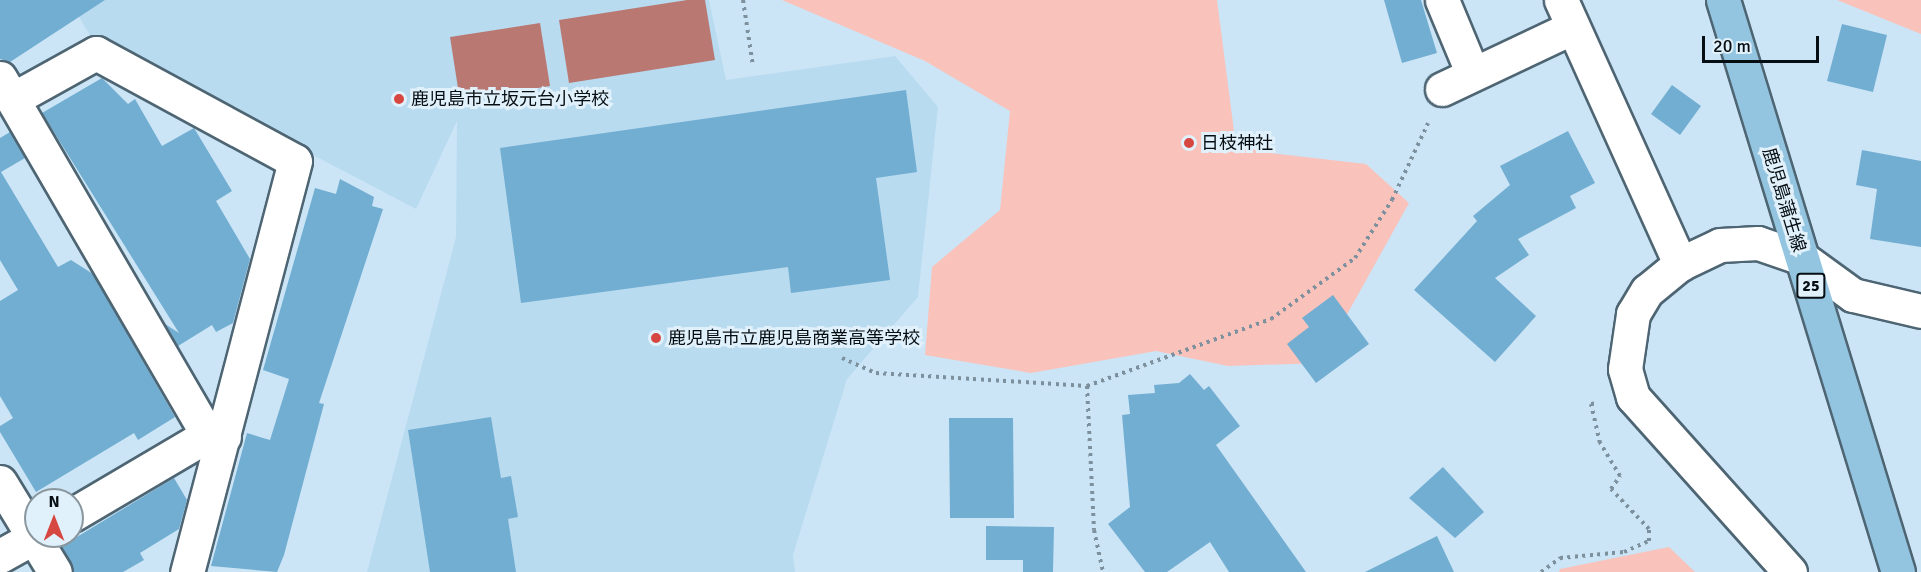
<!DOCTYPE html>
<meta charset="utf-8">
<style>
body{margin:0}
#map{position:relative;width:1921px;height:572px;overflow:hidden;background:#cbe5f6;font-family:Signika,"Noto Sans JP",sans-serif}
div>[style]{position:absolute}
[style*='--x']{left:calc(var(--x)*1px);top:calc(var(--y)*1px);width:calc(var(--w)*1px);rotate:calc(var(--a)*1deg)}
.built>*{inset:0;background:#b9dbf0}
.green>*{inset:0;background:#f9c2bb}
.water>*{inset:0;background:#b97972}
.building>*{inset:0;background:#72aed1}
.path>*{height:4px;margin-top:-2px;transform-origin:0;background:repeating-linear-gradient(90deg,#7d909d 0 3px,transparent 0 7.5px)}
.roads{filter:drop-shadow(2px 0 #4e6573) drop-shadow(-2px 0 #4e6573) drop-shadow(0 2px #4e6573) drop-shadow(0 -2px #4e6573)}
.minor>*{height:33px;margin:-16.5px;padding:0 16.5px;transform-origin:16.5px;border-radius:16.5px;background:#fff}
.major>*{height:33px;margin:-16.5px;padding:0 16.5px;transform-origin:16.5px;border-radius:16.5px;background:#94c5e0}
.dots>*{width:16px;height:16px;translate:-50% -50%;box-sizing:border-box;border:3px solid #e1f1fb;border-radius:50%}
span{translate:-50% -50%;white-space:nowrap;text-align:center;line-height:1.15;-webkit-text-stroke:6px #e1f1fb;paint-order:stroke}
.shield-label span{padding:2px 4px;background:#e1f1fb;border:2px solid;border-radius:4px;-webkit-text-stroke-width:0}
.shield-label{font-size:16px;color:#060e13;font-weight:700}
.poi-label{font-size:18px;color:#060e13}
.left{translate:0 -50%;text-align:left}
.street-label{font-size:18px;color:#060e13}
.north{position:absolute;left:24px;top:488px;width:60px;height:60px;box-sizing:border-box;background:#e1f1fb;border:2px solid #89969e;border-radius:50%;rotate:0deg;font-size:16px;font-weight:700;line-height:24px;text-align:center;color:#060e13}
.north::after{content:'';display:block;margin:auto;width:21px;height:27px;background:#d64741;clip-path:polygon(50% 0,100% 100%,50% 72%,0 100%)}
.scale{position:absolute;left:1702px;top:36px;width:117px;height:27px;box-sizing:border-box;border:3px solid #060e13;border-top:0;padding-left:8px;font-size:18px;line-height:21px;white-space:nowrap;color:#060e13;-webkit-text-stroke:4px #e1f1fb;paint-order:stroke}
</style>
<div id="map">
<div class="built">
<div style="clip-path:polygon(69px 0,709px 0,726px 80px,895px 56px,938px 107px,918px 297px,847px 379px,793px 555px,795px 572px,367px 572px,456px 237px,457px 121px,416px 209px,92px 39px)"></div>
</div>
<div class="green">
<div style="clip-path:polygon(782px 0,1217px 0,1235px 139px,1270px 153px,1366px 164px,1409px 203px,1320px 363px,1228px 366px,1156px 351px,1031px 373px,925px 355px,932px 267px,1000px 210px,1010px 111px,925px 61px)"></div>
<div style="clip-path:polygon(1837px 0,1921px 0,1921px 34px)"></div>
<div style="clip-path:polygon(1669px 547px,1695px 572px,1559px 572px,1560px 569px)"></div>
</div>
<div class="water">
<div style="clip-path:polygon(687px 0,705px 0,715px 60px,569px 83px,559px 20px)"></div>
<div style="clip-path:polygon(540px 23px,550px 86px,460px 101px,450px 37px)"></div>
</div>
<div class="building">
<div style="clip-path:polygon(0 0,105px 0,10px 62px,0 59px)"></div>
<div style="clip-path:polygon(1384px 0,1421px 0,1437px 53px,1402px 63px)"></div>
<div style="clip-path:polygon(1842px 24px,1887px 35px,1873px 92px,1827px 81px)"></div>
<div style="clip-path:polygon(102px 78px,128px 104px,135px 99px,162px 146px,194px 128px,232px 191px,216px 201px,250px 259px,233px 323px,216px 332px,212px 325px,178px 346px,165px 324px,179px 333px,42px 113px)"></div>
<div style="clip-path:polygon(1672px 85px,1701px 106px,1680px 135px,1651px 114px)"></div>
<div style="clip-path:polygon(906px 90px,917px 172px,876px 178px,890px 280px,791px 293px,788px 267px,521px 303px,500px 148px)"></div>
<div style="clip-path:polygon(1568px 131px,1595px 183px,1570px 196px,1576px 208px,1518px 239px,1529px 255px,1495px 278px,1536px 316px,1495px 362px,1414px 290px,1477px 221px,1473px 216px,1510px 185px,1500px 166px)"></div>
<div style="clip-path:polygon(10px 132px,25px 158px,1px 172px,58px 267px,71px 260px,93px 274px,175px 417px,138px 440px,134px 433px,36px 492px,0 432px,0 426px,13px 418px,0 396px,0 301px,18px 290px,0 260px,0 138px)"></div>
<div style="clip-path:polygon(1862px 150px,1921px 161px,1921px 247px,1870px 239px,1877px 189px,1856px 185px)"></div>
<div style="clip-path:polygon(340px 179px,374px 197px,372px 206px,383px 209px,319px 403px,324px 404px,284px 555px,277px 572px,211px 566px,247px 433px,270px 440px,289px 379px,263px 370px,315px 188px,336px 194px)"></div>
<div style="clip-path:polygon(1333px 295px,1369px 344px,1316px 383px,1287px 344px,1309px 327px,1302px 318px)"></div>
<div style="clip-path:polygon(1190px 374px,1204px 390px,1209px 386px,1240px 426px,1216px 445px,1306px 572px,1229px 572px,1210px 542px,1167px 572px,1145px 572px,1108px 524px,1130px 507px,1122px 415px,1130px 414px,1128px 395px,1155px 393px,1154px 385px,1179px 383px)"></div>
<div style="clip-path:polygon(491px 417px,501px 478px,511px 476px,518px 517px,508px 519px,516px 572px,430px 572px,408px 430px)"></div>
<div style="clip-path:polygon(949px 418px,1013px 418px,1014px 518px,950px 518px)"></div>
<div style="clip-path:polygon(1443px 467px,1484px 512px,1455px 538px,1409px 498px)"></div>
<div style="clip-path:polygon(174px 478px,187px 500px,179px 529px,140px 553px,144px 560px,123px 572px,74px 572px,62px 546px)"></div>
<div style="clip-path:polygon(986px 526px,1054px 527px,1053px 572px,1023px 572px,1023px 560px,986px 560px)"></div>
<div style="clip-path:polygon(1437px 536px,1454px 572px,1365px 572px)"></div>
</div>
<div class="path">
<div style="--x:743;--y:0;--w:67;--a:81.4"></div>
<div style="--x:842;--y:358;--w:37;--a:24"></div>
<div style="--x:876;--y:373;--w:211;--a:3.5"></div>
<div style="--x:1087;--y:386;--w:196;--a:-20"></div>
<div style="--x:1271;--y:319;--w:104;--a:-36"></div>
<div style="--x:1355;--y:258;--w:69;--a:-57.5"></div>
<div style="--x:1392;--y:200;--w:85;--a:-64.9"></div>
<div style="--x:1087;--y:386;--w:144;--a:87.2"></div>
<div style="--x:1094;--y:530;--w:43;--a:77.9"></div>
<div style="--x:1541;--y:572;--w:24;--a:-36"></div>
<div style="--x:1560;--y:558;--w:64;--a:-5.4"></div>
<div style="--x:1624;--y:552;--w:27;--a:-24"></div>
<div style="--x:1649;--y:541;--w:12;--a:-90"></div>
<div style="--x:1649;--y:529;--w:55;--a:-133.5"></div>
<div style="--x:1611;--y:489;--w:16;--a:-55"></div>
<div style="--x:1620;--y:476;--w:39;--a:-121"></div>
<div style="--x:1600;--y:443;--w:40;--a:-103"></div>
<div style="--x:1591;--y:404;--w:7;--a:-8"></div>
</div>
<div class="roads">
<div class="minor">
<div style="--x:1442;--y:0;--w:78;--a:67.4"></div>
<div style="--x:1561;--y:0;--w:290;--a:65.7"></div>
<div style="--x:0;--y:78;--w:413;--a:59.8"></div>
<div style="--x:208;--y:435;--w:16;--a:7"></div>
<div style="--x:1442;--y:89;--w:143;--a:-25.3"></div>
<div style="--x:13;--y:99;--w:95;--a:-29"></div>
<div style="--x:96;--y:53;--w:226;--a:28.5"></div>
<div style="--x:295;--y:161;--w:425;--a:104.7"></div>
<div style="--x:0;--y:482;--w:105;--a:58.6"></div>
<div style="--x:72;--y:515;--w:158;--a:-30.5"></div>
<div style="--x:0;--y:556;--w:41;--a:-29.1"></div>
<div style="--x:1790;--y:572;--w:235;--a:-131.9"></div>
<div style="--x:1633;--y:397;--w:29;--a:-106"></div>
<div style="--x:1625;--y:369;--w:56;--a:-81.7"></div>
<div style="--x:1633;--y:314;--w:27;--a:-59"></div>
<div style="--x:1647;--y:291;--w:43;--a:-39.3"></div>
<div style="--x:1680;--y:264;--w:44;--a:-25.4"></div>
<div style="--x:1720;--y:245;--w:38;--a:-3"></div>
<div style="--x:1758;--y:243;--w:46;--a:18.8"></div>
<div style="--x:1802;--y:258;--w:63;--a:36"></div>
<div style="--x:1853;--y:295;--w:70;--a:13.2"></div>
</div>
<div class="major">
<div style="--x:1723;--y:0;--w:598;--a:72.99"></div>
</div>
</div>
<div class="dots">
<div style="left:399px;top:99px;background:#d64741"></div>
<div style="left:1189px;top:143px;background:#d64741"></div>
<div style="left:656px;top:338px;background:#d64741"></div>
</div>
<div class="shield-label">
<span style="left:1811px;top:286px">25</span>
</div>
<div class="poi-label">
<span class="left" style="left:411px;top:99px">鹿児島市立坂元台小学校</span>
<span class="left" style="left:1201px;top:143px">日枝神社</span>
<span class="left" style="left:668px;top:338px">鹿児島市立鹿児島商業高等学校</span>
</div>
<div class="street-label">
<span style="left:1784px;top:200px;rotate:73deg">鹿児島蒲生線</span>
</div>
<div class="north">N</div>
<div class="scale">20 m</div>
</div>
